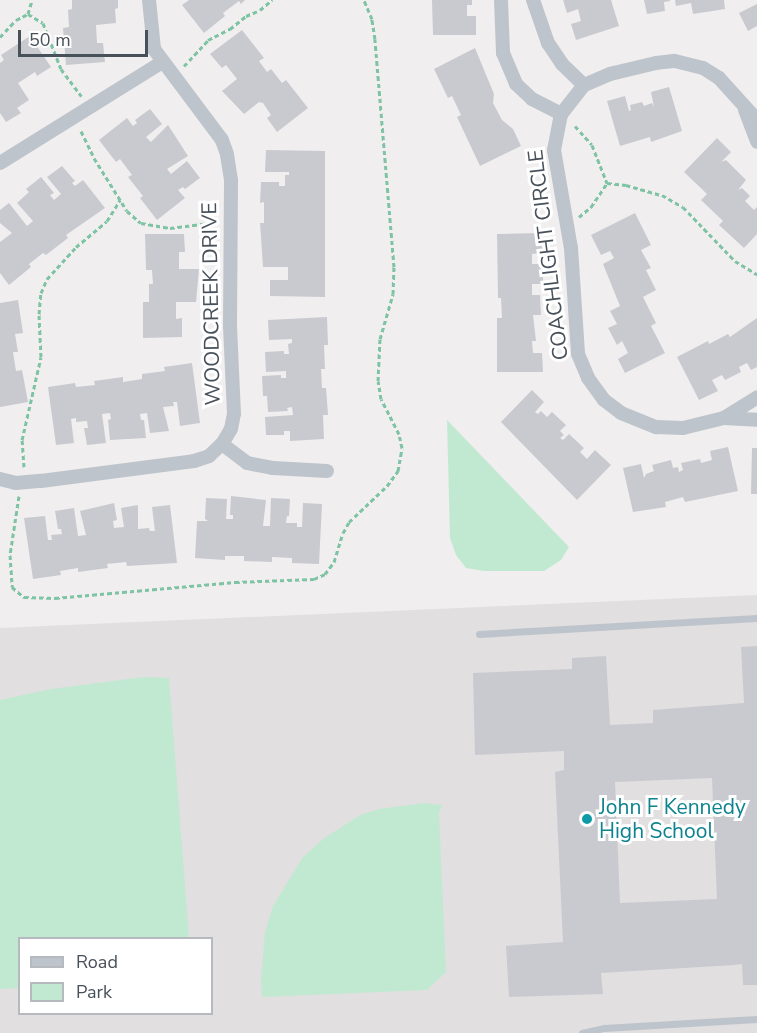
<!DOCTYPE html>
<style>
body{margin:0}
#map{position:relative;width:757px;height:1033px;overflow:hidden;background:#f0eeee;font-family:"Nunito Sans",sans-serif}
div>[style]{position:absolute}
[style*='--x']{left:calc(var(--x)*1px);top:calc(var(--y)*1px);width:calc(var(--w)*1px);rotate:calc(var(--a)*1deg)}
.education>*{inset:0;background:#e1dfdf}
.green>*{inset:0;background:#c1e9d2}
.building>*{inset:0;background:#c9cad0}
.path>*{height:3px;margin-top:-1.5px;transform-origin:0;background:repeating-linear-gradient(90deg,#7dc3a4 0 4.5px,transparent 0 7.5px)}
.lane>*{height:7px;margin:-3.5px;padding:0 3.5px;transform-origin:3.5px;border-radius:3.5px;background:#bec4cb}
.street>*{height:14px;margin:-7px;padding:0 7px;transform-origin:7px;border-radius:7px;background:#bec4cb}
.dots>*{width:16px;height:16px;translate:-50% -50%;box-sizing:border-box;border:3px solid #fff;border-radius:50%}
span{translate:-50% -50%;white-space:nowrap;text-align:center;line-height:1.15;-webkit-text-stroke:6px #fff;paint-order:stroke}
.street-label{font-size:21px;color:#485059}
.culture-label{font-size:21px;color:#0d838f}
.left{translate:0 -50%;text-align:left}
.legend{position:absolute;left:18px;top:937px;width:195px;height:78px;box-sizing:border-box;background:#fff;border:2px solid #b6b9bd;margin:0;padding:8px 10px;list-style:none;font-size:18px;color:#485059}
.legend li{display:flex;align-items:center;gap:12px;height:30px}
.legend b{width:30px;border:2px solid #b6b9bd}
.scale{position:absolute;left:18px;top:30px;width:130px;height:27px;box-sizing:border-box;border:3px solid #485059;border-top:0;padding-left:8px;font-size:18px;line-height:21px;white-space:nowrap;color:#485059;-webkit-text-stroke:4px #fff;paint-order:stroke}
</style>
<div id="map">
<div class="education">
<div style="clip-path:polygon(evenodd,757px 595px,757px 1033px,0 1033px,0 628px,757px 595px,20px 938px,212px 938px,212px 1014px,20px 1014px,20px 938px)"></div>
</div>
<div class="green">
<div style="clip-path:polygon(447px 420px,569px 547px,561px 560px,544px 571px,484px 571px,466px 568px,456px 555px,450px 538px)"></div>
<div style="clip-path:polygon(144px 677px,169px 678px,189px 938px,20px 938px,19px 988px,0 989px,0 700px,51px 689px)"></div>
<div style="clip-path:polygon(424px 803px,442px 805px,439px 813px,446px 972px,427px 990px,262px 997px,261px 978px,265px 932px,273px 906px,303px 857px,323px 839px,360px 815px,379px 809px)"></div>
</div>
<div class="building">
<div style="clip-path:polygon(72px 0,118px 0,118px 8px,115px 9px,116px 23px,96px 25px,97px 43px,103px 43px,105px 62px,66px 65px,63px 28px,69px 27px,68px 10px,72px 9px)"></div>
<div style="clip-path:polygon(189px 0,245px 0,241px 4px,239px 1px,223px 13px,225px 16px,204px 33px,182px 5px)"></div>
<div style="clip-path:polygon(432px 0,472px 0,472px 5px,467px 5px,467px 16px,476px 16px,476px 35px,433px 35px)"></div>
<div style="clip-path:polygon(563px 0,611px 0,619px 26px,576px 40px,571px 24px,581px 21px,578px 9px,567px 13px)"></div>
<div style="clip-path:polygon(644px 0,670px 0,670px 1px,664px 2px,665px 11px,647px 14px)"></div>
<div style="clip-path:polygon(675px 0,724px 0,725px 9px,693px 14px,691px 3px,676px 6px)"></div>
<div style="clip-path:polygon(757px 4px,757px 26px,748px 31px,739px 13px)"></div>
<div style="clip-path:polygon(242px 30px,264px 58px,259px 61px,267px 72px,271px 69px,282px 83px,286px 80px,308px 108px,277px 132px,267px 118px,271px 115px,263px 103px,259px 102px,244px 114px,222px 91px,237px 79px,226px 65px,222px 68px,210px 54px)"></div>
<div style="clip-path:polygon(30px 36px,51px 67px,37px 76px,35px 72px,18px 83px,29px 100px,17px 108px,21px 113px,6px 122px,0 113px,0 63px,4px 60px,1px 55px)"></div>
<div style="clip-path:polygon(475px 48px,494px 94px,493px 103px,502px 120px,513px 129px,521px 146px,480px 166px,457px 117px,461px 115px,452px 96px,448px 98px,434px 69px)"></div>
<div style="clip-path:polygon(669px 87px,682px 131px,651px 142px,650px 137px,620px 146px,607px 101px,625px 96px,629px 111px,631px 110px,630px 105px,642px 102px,644px 106px,652px 103px,654px 107px,651px 92px)"></div>
<div style="clip-path:polygon(150px 109px,162px 124px,146px 137px,151px 142px,168px 125px,188px 156px,167px 169px,171px 174px,187px 161px,200px 178px,185px 189px,183px 187px,178px 190px,185px 198px,157px 220px,140px 198px,143px 196px,128px 177px,132px 175px,120px 159px,116px 162px,99px 140px,127px 118px,133px 126px,137px 123px,135px 120px)"></div>
<div style="clip-path:polygon(717px 138px,731px 152px,721px 162px,726px 160px,746px 180px,738px 190px,742px 188px,750px 196px,745px 201px,754px 210px,757px 207px,757px 234px,744px 248px,719px 225px,723px 221px,701px 200px,707px 194px,684px 172px)"></div>
<div style="clip-path:polygon(266px 150px,325px 151px,325px 297px,270px 296px,270px 280px,288px 280px,288px 267px,263px 267px,260px 223px,264px 223px,264px 202px,260px 203px,261px 182px,279px 182px,279px 186px,285px 186px,285px 175px,289px 175px,289px 172px,265px 172px)"></div>
<div style="clip-path:polygon(62px 166px,75px 181px,72px 183px,75px 186px,83px 180px,105px 208px,66px 235px,68px 238px,46px 255px,43px 253px,29px 264px,31px 267px,9px 285px,0 273px,0 242px,12px 233px,0 223px,0 210px,9px 203px,27px 226px,33px 221px,17px 203px,29px 192px,26px 189px,41px 177px,54px 193px,50px 195px,54px 200px,61px 194px,47px 177px)"></div>
<div style="clip-path:polygon(635px 213px,651px 245px,641px 250px,651px 268px,646px 270px,656px 290px,643px 297px,656px 323px,651px 326px,665px 353px,625px 373px,618px 359px,628px 353px,622px 341px,617px 345px,608px 328px,617px 324px,610px 311px,620px 306px,603px 264px,614px 258px,610px 251px,601px 255px,591px 235px)"></div>
<div style="clip-path:polygon(542px 233px,542px 253px,532px 254px,532px 264px,543px 264px,543px 284px,532px 284px,532px 295px,540px 295px,541px 315px,533px 315px,536px 341px,532px 341px,533px 353px,542px 353px,543px 372px,497px 372px,497px 318px,502px 318px,501px 298px,498px 298px,497px 234px)"></div>
<div style="clip-path:polygon(145px 234px,184px 234px,185px 252px,179px 252px,179px 269px,199px 269px,196px 302px,176px 302px,176px 319px,182px 318px,182px 337px,143px 338px,143px 302px,149px 302px,149px 284px,153px 284px,152px 270px,146px 270px)"></div>
<div style="clip-path:polygon(18px 300px,23px 333px,15px 334px,18px 352px,13px 352px,16px 371px,22px 370px,28px 402px,0 407px,0 303px)"></div>
<div style="clip-path:polygon(327px 317px,328px 345px,324px 345px,325px 369px,321px 369px,322px 388px,326px 388px,328px 415px,323px 415px,324px 439px,290px 441px,290px 431px,284px 431px,284px 435px,266px 435px,265px 417px,293px 415px,292px 407px,287px 408px,288px 411px,268px 412px,267px 396px,263px 396px,262px 376px,281px 375px,281px 378px,286px 378px,286px 371px,266px 372px,265px 352px,284px 351px,284px 354px,289px 354px,288px 344px,292px 343px,292px 339px,269px 340px,268px 320px)"></div>
<div style="clip-path:polygon(757px 318px,757px 367px,751px 370px,747px 363px,739px 367px,741px 372px,725px 380px,722px 375px,712px 380px,718px 391px,699px 400px,677px 357px,708px 341px,709px 344px,728px 334px,730px 337px)"></div>
<div style="clip-path:polygon(192px 363px,200px 423px,180px 426px,177px 402px,173px 402px,174px 406px,163px 407px,169px 431px,150px 433px,147px 413px,140px 414px,141px 420px,144px 420px,146px 438px,110px 440px,108px 420px,111px 419px,110px 413px,102px 414px,106px 443px,87px 445px,84px 428px,88px 428px,87px 421px,76px 422px,76px 418px,71px 419px,74px 443px,56px 445px,48px 387px,75px 383px,76px 387px,95px 385px,94px 381px,123px 377px,123px 382px,142px 379px,142px 374px,165px 371px,164px 367px)"></div>
<div style="clip-path:polygon(532px 390px,544px 402px,535px 412px,538px 414px,541px 411px,547px 417px,552px 412px,566px 425px,560px 431px,564px 435px,560px 438px,563px 440px,569px 434px,584px 448px,580px 452px,587px 459px,595px 450px,611px 465px,577px 500px,501px 422px)"></div>
<div style="clip-path:polygon(728px 447px,738px 491px,685px 502px,683px 497px,665px 502px,666px 507px,633px 512px,623px 468px,641px 464px,644px 478px,646px 474px,654px 471px,652px 465px,671px 460px,673px 468px,678px 467px,679px 472px,683px 470px,681px 463px,700px 459px,701px 463px,712px 460px,710px 451px)"></div>
<div style="clip-path:polygon(752px 448px,757px 448px,757px 494px,751px 494px)"></div>
<div style="clip-path:polygon(231px 496px,266px 500px,263px 526px,270px 526px,271px 498px,290px 499px,289px 516px,287px 516px,286px 523px,297px 523px,297px 527px,302px 527px,303px 503px,322px 504px,319px 564px,292px 563px,292px 558px,272px 557px,272px 562px,244px 561px,244px 556px,225px 556px,225px 560px,195px 558px,197px 521px,208px 521px,205px 519px,206px 498px,227px 499px,226px 519px,233px 519px,233px 515px,230px 515px)"></div>
<div style="clip-path:polygon(114px 503px,117px 520px,113px 521px,114px 528px,124px 527px,121px 508px,138px 505px,138px 529px,149px 528px,150px 531px,155px 531px,152px 507px,170px 505px,177px 563px,127px 566px,126px 562px,107px 564px,108px 568px,78px 572px,78px 568px,60px 571px,61px 575px,33px 579px,24px 518px,45px 516px,48px 540px,52px 540px,51px 535px,62px 534px,61px 529px,58px 529px,55px 511px,74px 508px,78px 536px,86px 535px,80px 511px)"></div>
<div style="clip-path:polygon(evenodd,757px 646px,757px 985px,743px 985px,742px 964px,734px 965px,601px 973px,603px 994px,509px 997px,506px 946px,563px 942px,555px 772px,564px 770px,564px 751px,475px 755px,473px 673px,572px 669px,572px 658px,606px 656px,610px 725px,653px 723px,653px 710px,744px 703px,741px 647px,757px 646px,712px 778px,717px 899px,620px 903px,615px 782px,712px 778px)"></div>
</div>
<div class="path">
<div style="--x:28;--y:14;--w:15;--a:-74"></div>
<div style="--x:0;--y:37;--w:23;--a:-47"></div>
<div style="--x:16;--y:20;--w:13;--a:-27"></div>
<div style="--x:28;--y:14;--w:17;--a:31"></div>
<div style="--x:43;--y:23;--w:49;--a:68.6"></div>
<div style="--x:61;--y:69;--w:34;--a:53"></div>
<div style="--x:184;--y:66;--w:35;--a:-47"></div>
<div style="--x:208;--y:40;--w:25;--a:-27"></div>
<div style="--x:230;--y:29;--w:21;--a:-39"></div>
<div style="--x:246;--y:16;--w:15;--a:-23"></div>
<div style="--x:260;--y:10;--w:16;--a:-40"></div>
<div style="--x:575;--y:126;--w:25;--a:48"></div>
<div style="--x:592;--y:145;--w:41;--a:68.5"></div>
<div style="--x:81;--y:131;--w:30;--a:64"></div>
<div style="--x:94;--y:158;--w:62;--a:58.1"></div>
<div style="--x:127;--y:211;--w:18;--a:41"></div>
<div style="--x:141;--y:223;--w:29;--a:10"></div>
<div style="--x:170;--y:228;--w:34;--a:-7"></div>
<div style="--x:579;--y:217;--w:16;--a:-40"></div>
<div style="--x:591;--y:207;--w:29;--a:-56"></div>
<div style="--x:607;--y:183;--w:19;--a:6"></div>
<div style="--x:626;--y:185;--w:37;--a:16"></div>
<div style="--x:662;--y:195;--w:24;--a:30"></div>
<div style="--x:683;--y:207;--w:75;--a:46.1"></div>
<div style="--x:735;--y:261;--w:26;--a:31"></div>
<div style="--x:24;--y:467;--w:27;--a:-94"></div>
<div style="--x:22;--y:440;--w:85;--a:-77.1"></div>
<div style="--x:41;--y:357;--w:43;--a:-92.7"></div>
<div style="--x:39;--y:314;--w:21;--a:-85"></div>
<div style="--x:41;--y:293;--w:15;--a:-67"></div>
<div style="--x:47;--y:279;--w:43;--a:-47.8"></div>
<div style="--x:76;--y:247;--w:40;--a:-40"></div>
<div style="--x:107;--y:221;--w:25;--a:-58"></div>
<div style="--x:19;--y:496;--w:60;--a:98.7"></div>
<div style="--x:10;--y:555;--w:32;--a:86"></div>
<div style="--x:12;--y:587;--w:16;--a:40"></div>
<div style="--x:24;--y:597;--w:31;--a:2"></div>
<div style="--x:55;--y:598;--w:181;--a:-5.1"></div>
<div style="--x:235;--y:582;--w:79;--a:-2.2"></div>
<div style="--x:314;--y:579;--w:12;--a:-24"></div>
<div style="--x:325;--y:574;--w:15;--a:-53"></div>
<div style="--x:334;--y:562;--w:30;--a:-73"></div>
<div style="--x:343;--y:533;--w:13;--a:-61"></div>
<div style="--x:349;--y:522;--w:52;--a:-43.5"></div>
<div style="--x:387;--y:486;--w:19;--a:-54"></div>
<div style="--x:398;--y:471;--w:23;--a:-80"></div>
<div style="--x:402;--y:448;--w:14;--a:-102"></div>
<div style="--x:399;--y:434;--w:39;--a:-117"></div>
<div style="--x:381;--y:399;--w:18;--a:-99"></div>
<div style="--x:378;--y:381;--w:42;--a:-87.3"></div>
<div style="--x:380;--y:339;--w:47;--a:-73.9"></div>
<div style="--x:393;--y:294;--w:27;--a:-88"></div>
<div style="--x:394;--y:267;--w:229;--a:-94.8"></div>
<div style="--x:375;--y:39;--w:20;--a:-99"></div>
<div style="--x:372;--y:19;--w:21;--a:-113"></div>
</div>
<div class="lane">
<div style="--x:479;--y:634;--w:278;--a:-3.3"></div>
<div style="--x:582;--y:1033;--w:23;--a:-13"></div>
<div style="--x:604;--y:1028;--w:153;--a:-3.4"></div>
</div>
<div class="street">
<div style="--x:501;--y:0;--w:53;--a:87.8"></div>
<div style="--x:503;--y:53;--w:34;--a:67"></div>
<div style="--x:516;--y:84;--w:22;--a:43"></div>
<div style="--x:532;--y:99;--w:33;--a:27"></div>
<div style="--x:533;--y:0;--w:46;--a:70.8"></div>
<div style="--x:548;--y:43;--w:25;--a:56"></div>
<div style="--x:562;--y:64;--w:30;--a:44"></div>
<div style="--x:745;--y:110;--w:34;--a:69"></div>
<div style="--x:757;--y:120;--w:57;--a:-132.1"></div>
<div style="--x:719;--y:78;--w:19;--a:-148"></div>
<div style="--x:703;--y:68;--w:30;--a:-166"></div>
<div style="--x:674;--y:61;--w:18;--a:174"></div>
<div style="--x:656;--y:63;--w:47;--a:166.6"></div>
<div style="--x:610;--y:74;--w:28;--a:157"></div>
<div style="--x:584;--y:85;--w:37;--a:128"></div>
<div style="--x:561;--y:114;--w:37;--a:101"></div>
<div style="--x:554;--y:150;--w:99;--a:80.2"></div>
<div style="--x:571;--y:248;--w:106;--a:86.2"></div>
<div style="--x:578;--y:354;--w:26;--a:67"></div>
<div style="--x:588;--y:378;--w:27;--a:54"></div>
<div style="--x:604;--y:400;--w:21;--a:37"></div>
<div style="--x:621;--y:413;--w:38;--a:22"></div>
<div style="--x:656;--y:427;--w:27;--a:2"></div>
<div style="--x:683;--y:428;--w:42;--a:-13.7"></div>
<div style="--x:724;--y:418;--w:33;--a:3"></div>
<div style="--x:0;--y:163;--w:191;--a:-31.9"></div>
<div style="--x:724;--y:418;--w:39;--a:-32"></div>
<div style="--x:222;--y:444;--w:31;--a:37"></div>
<div style="--x:247;--y:463;--w:26;--a:11"></div>
<div style="--x:273;--y:468;--w:54;--a:3.2"></div>
<div style="--x:0;--y:479;--w:16;--a:14"></div>
<div style="--x:16;--y:483;--w:25;--a:-5"></div>
<div style="--x:41;--y:481;--w:154;--a:-7.4"></div>
<div style="--x:194;--y:461;--w:16;--a:-18"></div>
<div style="--x:209;--y:456;--w:18;--a:-43"></div>
<div style="--x:222;--y:444;--w:17;--a:-59"></div>
<div style="--x:231;--y:429;--w:15;--a:-79"></div>
<div style="--x:234;--y:414;--w:89;--a:-92.6"></div>
<div style="--x:230;--y:325;--w:145;--a:-89.6"></div>
<div style="--x:231;--y:180;--w:26;--a:-99"></div>
<div style="--x:227;--y:154;--w:15;--a:-110"></div>
<div style="--x:222;--y:140;--w:114;--a:-126.8"></div>
<div style="--x:154;--y:49;--w:49;--a:-95.8"></div>
</div>
<div class="dots">
<div style="left:587px;top:819px;background:#0f9aa8"></div>
</div>
<div class="street-label">
<span style="left:548px;top:255px;rotate:-97deg">COACHLIGHT CIRCLE</span>
<span style="left:211px;top:304px;rotate:-91deg">WOODCREEK DRIVE</span>
</div>
<div class="culture-label">
<span class="left" style="left:599px;top:819px">John F Kennedy<br>High School</span>
</div>
<ul class="legend">
<li><b style="height:8px;background:#bec4cb"></b>Road</li>
<li><b style="height:16px;background:#c1e9d2"></b>Park</li>
</ul>
<div class="scale">50 m</div>
</div>
